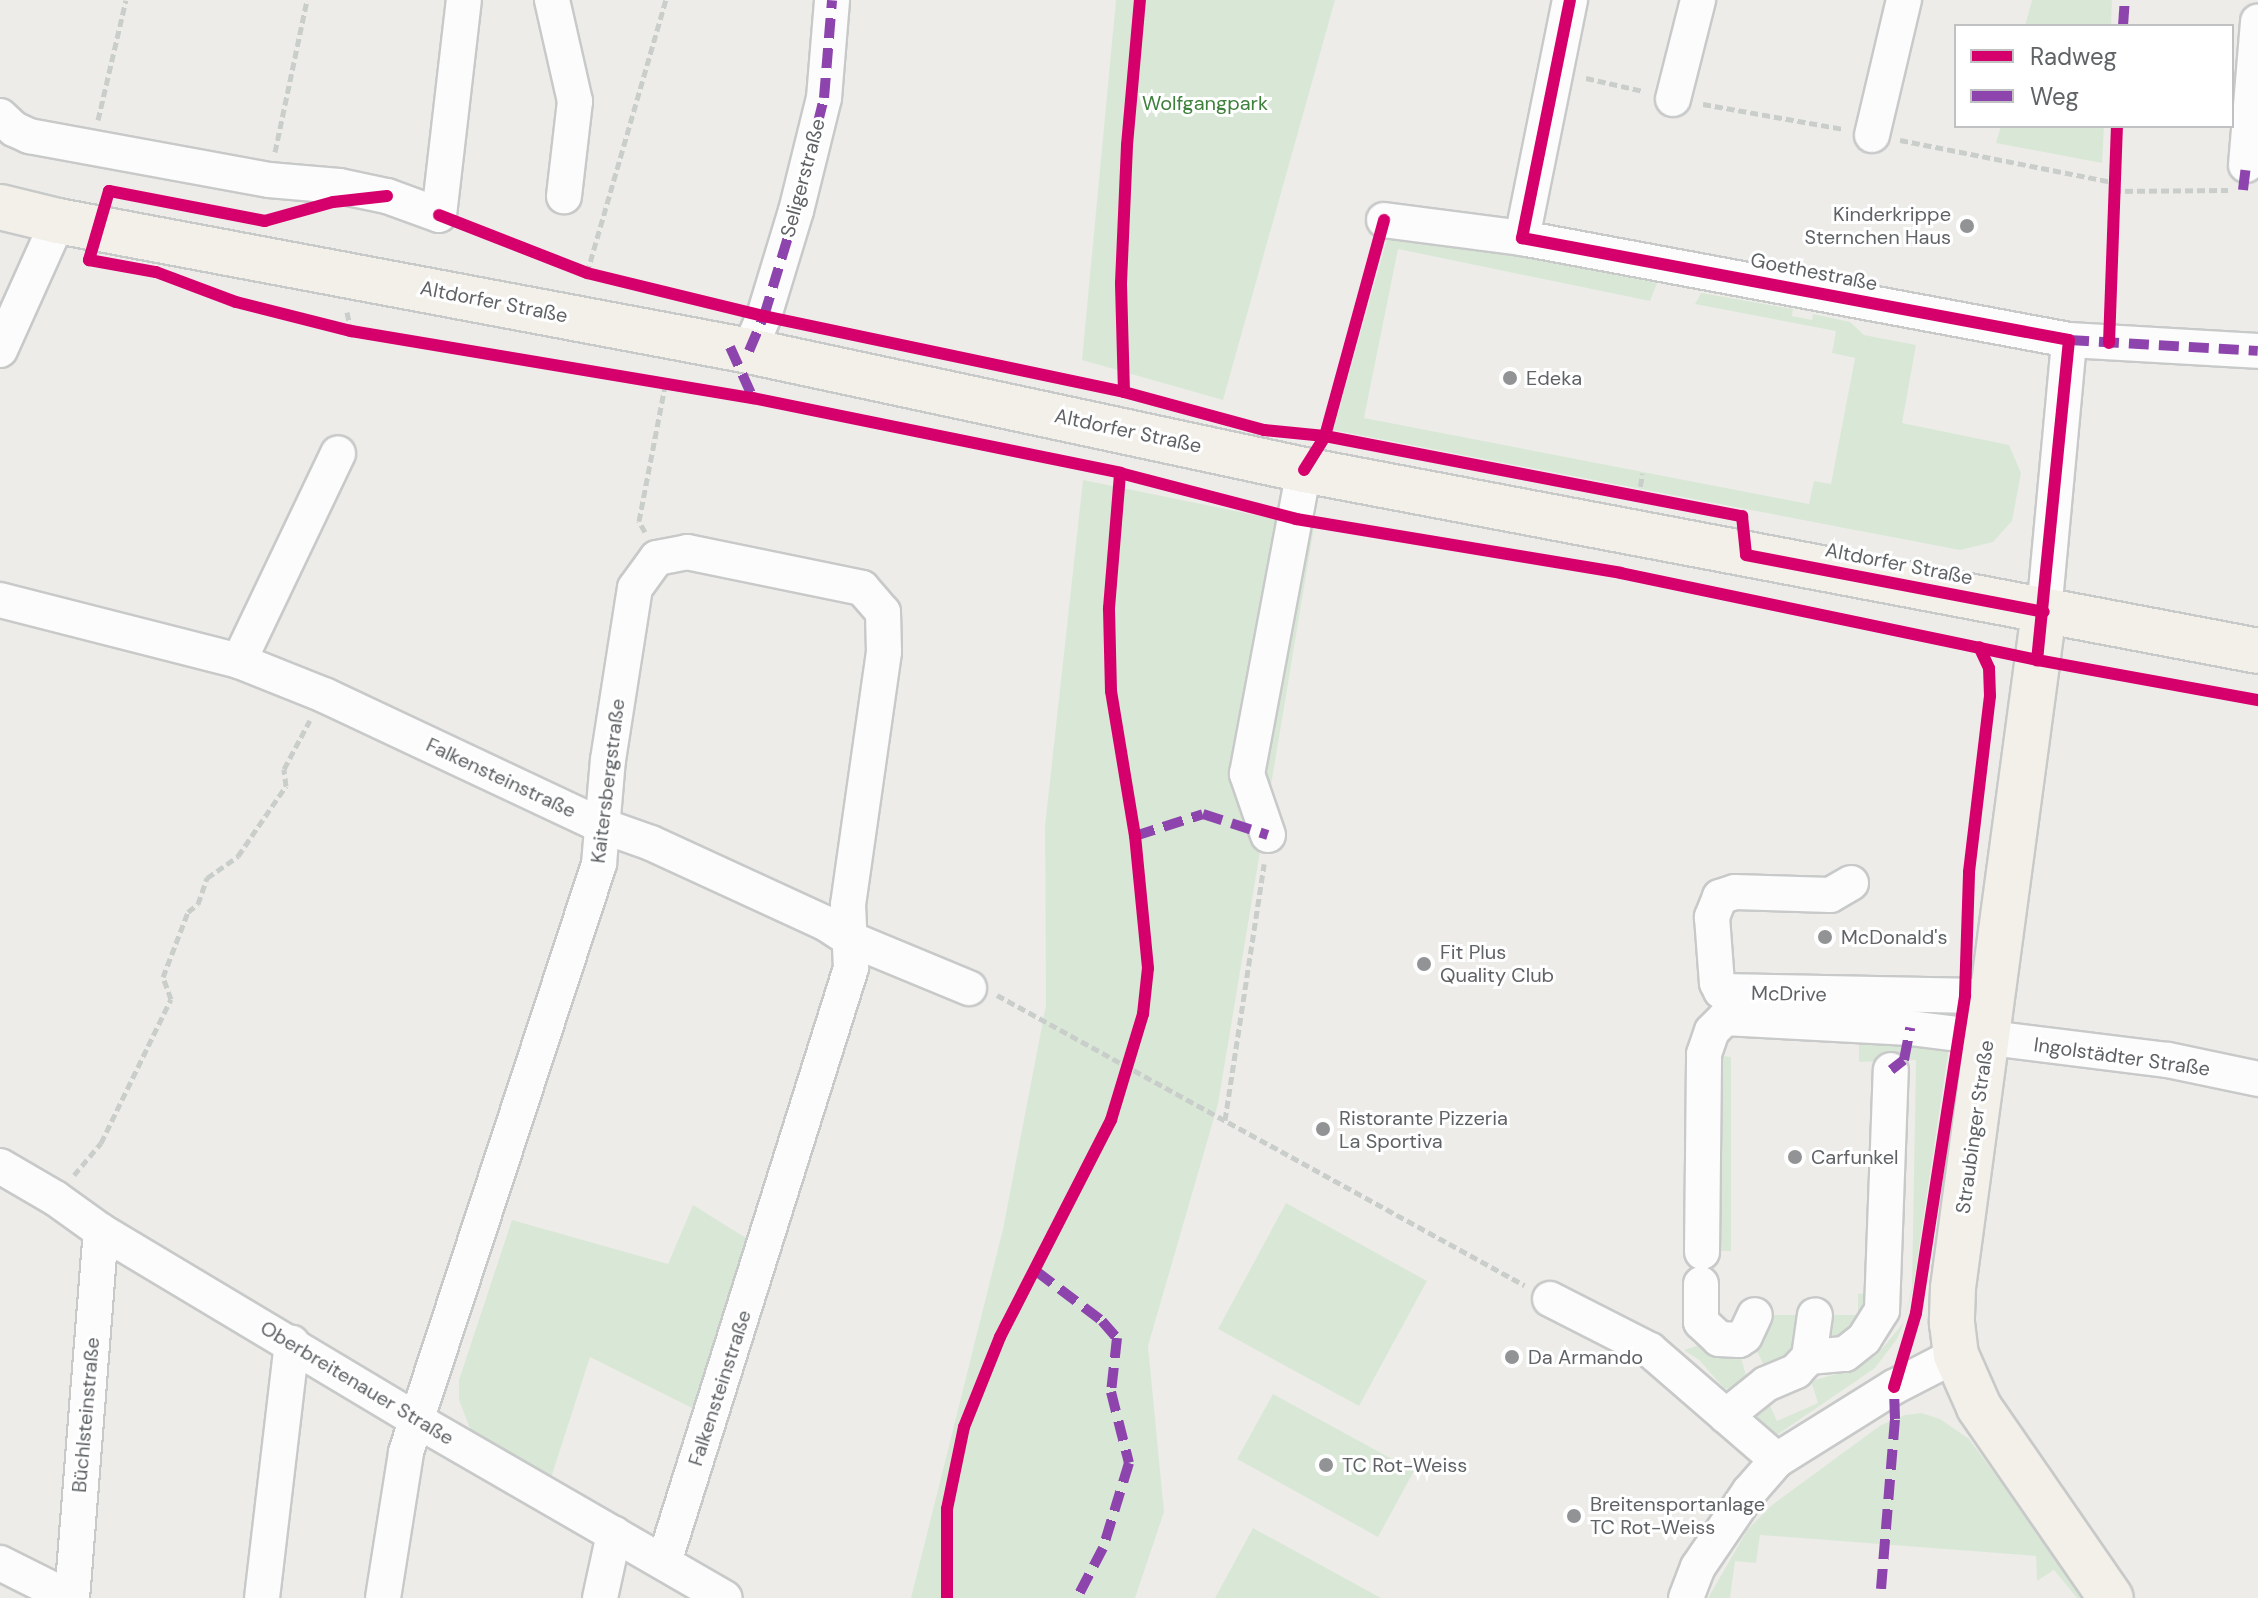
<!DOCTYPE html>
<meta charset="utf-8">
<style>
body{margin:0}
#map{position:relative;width:2258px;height:1598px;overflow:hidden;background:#edece9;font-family:"DM Sans",sans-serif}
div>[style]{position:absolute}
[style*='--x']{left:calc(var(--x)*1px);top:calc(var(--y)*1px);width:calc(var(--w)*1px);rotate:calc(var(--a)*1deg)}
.green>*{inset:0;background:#d9e8d6}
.path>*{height:5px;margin-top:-2.5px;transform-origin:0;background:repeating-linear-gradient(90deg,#cacecb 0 8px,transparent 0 12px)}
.roads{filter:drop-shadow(2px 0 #c8c9c9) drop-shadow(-2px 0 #c8c9c9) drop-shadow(0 2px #c8c9c9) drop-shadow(0 -2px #c8c9c9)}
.minor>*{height:34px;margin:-17px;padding:0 17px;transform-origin:17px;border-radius:17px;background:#fcfcfc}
.major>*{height:44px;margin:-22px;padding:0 22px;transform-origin:22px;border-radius:22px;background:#f3f0ea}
.quiet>*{height:10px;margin-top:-5px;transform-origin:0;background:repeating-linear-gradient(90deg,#8e44ad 0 20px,transparent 0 30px)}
.cycleway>*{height:12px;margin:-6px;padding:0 6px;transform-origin:6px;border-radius:6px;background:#d6006c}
.dots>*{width:22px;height:22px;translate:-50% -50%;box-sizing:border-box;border:4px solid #fff;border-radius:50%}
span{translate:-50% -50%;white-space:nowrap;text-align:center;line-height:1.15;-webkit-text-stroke:6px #fff;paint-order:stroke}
.park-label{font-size:20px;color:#3e803c}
.street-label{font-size:20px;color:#5f6366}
.poi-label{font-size:20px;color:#5f6366}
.right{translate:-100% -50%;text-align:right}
.left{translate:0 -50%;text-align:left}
.legend{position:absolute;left:1954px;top:24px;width:280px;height:104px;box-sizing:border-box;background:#fff;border:2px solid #bfc1c2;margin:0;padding:10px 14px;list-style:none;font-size:24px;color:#5f6366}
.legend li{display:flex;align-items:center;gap:16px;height:40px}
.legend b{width:40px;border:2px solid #bfc1c2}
</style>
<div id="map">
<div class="green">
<div style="clip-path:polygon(1116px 0,1335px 0,1223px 400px,1082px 360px)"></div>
<div style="clip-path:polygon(2032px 0,2112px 0,2111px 26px,2025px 26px)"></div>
<div style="clip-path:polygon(2001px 126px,2104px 126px,2102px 163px,1996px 143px)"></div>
<div style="clip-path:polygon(1389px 232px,1657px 283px,1650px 301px,1398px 249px,1364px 418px,1809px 504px,1814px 481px,1831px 484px,1855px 358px,1832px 353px,1836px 331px,1695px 304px,1701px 293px,1793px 309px,1792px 316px,1812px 320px,1813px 314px,1850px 322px,1864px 335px,1916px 345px,1902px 423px,2009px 445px,2021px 473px,2012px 521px,1993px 542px,1960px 550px,1333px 430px)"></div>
<div style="clip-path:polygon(1083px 480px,1314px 527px,1218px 1104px,1148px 1346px,1164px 1512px,1135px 1598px,911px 1598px,1003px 1229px,1046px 1005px,1045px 826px)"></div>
<div style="clip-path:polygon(1859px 1034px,1949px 1047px,1913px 1288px,1904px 1322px,1897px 1339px,1875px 1368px,1774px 1437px,1749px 1419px,1767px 1399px,1777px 1421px,1818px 1403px,1811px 1381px,1855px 1369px,1877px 1355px,1904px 1322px,1912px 1288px,1916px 1060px,1859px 1062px)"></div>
<div style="clip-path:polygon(1714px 1055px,1731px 1057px,1731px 1251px,1710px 1251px)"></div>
<div style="clip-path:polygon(1286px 1203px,1427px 1281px,1359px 1406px,1218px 1329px)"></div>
<div style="clip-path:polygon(693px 1205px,746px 1238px,694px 1409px,590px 1357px,550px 1481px,471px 1431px,459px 1400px,459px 1380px,512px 1220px,668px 1264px)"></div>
<div style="clip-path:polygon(1877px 1292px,1870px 1316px,1835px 1340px,1828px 1338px,1824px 1315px,1858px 1315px,1858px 1294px)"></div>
<div style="clip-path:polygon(1768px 1315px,1801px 1315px,1789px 1357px,1765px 1368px,1756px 1349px,1764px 1342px)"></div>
<div style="clip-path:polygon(1703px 1344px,1721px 1358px,1741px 1358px,1748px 1382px,1732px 1390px,1724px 1388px,1699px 1360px,1684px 1350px)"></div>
<div style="clip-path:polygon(1273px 1394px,1414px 1471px,1378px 1537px,1237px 1459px)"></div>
<div style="clip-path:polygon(1921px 1413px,1940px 1419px,1969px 1439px,2087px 1598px,2077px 1598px,2054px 1570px,2037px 1581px,2036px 1556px,1760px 1535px,1756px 1563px,1735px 1561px,1730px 1598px,1708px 1598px,1748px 1529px,1772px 1505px,1881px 1425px,1905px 1415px)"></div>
<div style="clip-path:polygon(1253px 1528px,1381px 1598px,1215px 1598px)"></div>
</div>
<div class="path">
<div style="--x:1586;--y:78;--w:58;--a:12.8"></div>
<div style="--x:1703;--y:104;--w:142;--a:10.1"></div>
<div style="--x:98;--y:120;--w:123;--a:-76.9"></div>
<div style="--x:1900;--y:140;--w:217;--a:11.2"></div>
<div style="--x:275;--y:152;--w:155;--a:-78.1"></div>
<div style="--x:2113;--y:191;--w:115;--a:-0.5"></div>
<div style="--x:587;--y:273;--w:284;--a:-73.9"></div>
<div style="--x:347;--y:312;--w:19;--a:78"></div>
<div style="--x:1638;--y:498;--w:25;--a:-79"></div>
<div style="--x:645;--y:532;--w:13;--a:-119"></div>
<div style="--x:639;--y:521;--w:143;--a:-79.1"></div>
<div style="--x:997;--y:995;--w:602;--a:28.82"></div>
<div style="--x:1225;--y:1120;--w:259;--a:-81.3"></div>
<div style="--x:74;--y:1175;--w:42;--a:-49.8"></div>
<div style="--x:101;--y:1143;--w:160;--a:-64.1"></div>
<div style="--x:171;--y:999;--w:23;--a:-110"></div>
<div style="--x:163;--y:977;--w:70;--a:-69"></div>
<div style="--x:188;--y:912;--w:13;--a:-39"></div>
<div style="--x:198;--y:904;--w:28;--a:-71"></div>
<div style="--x:207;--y:878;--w:38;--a:-35"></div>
<div style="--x:238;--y:856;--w:85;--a:-55.6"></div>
<div style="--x:286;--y:786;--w:17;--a:-97"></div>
<div style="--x:284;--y:769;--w:55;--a:-62"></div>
</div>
<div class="roads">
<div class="minor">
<div style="--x:552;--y:0;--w:104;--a:77.2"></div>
<div style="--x:575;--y:101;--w:96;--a:96.6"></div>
<div style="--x:1570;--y:0;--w:243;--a:101.4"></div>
<div style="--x:1522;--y:238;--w:556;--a:10.56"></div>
<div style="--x:2069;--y:340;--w:189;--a:3.3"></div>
<div style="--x:1673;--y:99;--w:102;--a:-75.8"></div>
<div style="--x:0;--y:116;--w:19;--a:43"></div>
<div style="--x:14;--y:129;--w:17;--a:25"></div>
<div style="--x:29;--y:136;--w:244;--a:10.4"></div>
<div style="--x:269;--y:180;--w:70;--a:4.9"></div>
<div style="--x:339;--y:186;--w:49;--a:11.8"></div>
<div style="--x:387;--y:196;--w:55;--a:20.1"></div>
<div style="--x:439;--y:215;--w:216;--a:-83.4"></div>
<div style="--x:1872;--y:135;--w:139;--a:-76.7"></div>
<div style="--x:2246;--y:165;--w:144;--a:-85.2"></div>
<div style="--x:1384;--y:220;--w:139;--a:7.4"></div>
<div style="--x:0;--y:350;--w:141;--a:-65.8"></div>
<div style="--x:749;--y:351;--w:38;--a:-67"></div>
<div style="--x:764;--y:316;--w:110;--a:-73.1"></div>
<div style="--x:796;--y:211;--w:116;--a:-76.1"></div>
<div style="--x:824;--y:98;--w:98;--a:-85.3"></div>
<div style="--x:0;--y:600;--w:247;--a:14.3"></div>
<div style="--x:239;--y:661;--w:92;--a:21.8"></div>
<div style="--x:324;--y:695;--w:308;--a:25.2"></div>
<div style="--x:603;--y:826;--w:51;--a:19.5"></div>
<div style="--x:651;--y:843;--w:192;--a:24.7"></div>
<div style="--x:825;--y:923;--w:27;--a:33"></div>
<div style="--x:848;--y:938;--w:131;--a:22.5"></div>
<div style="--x:2044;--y:612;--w:273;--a:-84.7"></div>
<div style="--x:239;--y:661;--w:230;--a:-64.5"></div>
<div style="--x:1268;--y:835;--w:65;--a:-109"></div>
<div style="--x:1247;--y:774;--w:309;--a:-79.4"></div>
<div style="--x:1851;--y:883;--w:24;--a:150"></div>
<div style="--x:1830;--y:895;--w:95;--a:-178.2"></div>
<div style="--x:1735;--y:892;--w:16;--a:162"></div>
<div style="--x:1720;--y:897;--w:22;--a:112"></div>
<div style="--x:1712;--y:917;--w:66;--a:85.7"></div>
<div style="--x:1717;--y:983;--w:9;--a:63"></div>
<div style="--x:1721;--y:991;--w:271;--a:1.1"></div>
<div style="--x:0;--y:1166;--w:64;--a:30.2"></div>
<div style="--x:55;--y:1198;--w:57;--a:35.7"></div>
<div style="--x:101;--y:1231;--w:370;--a:30.9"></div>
<div style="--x:418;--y:1421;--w:354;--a:30"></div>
<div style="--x:1702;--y:1252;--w:198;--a:-89.4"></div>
<div style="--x:1704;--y:1054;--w:24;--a:-71"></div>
<div style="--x:1712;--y:1031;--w:18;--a:-45"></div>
<div style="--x:1725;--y:1018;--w:185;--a:3.1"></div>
<div style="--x:1910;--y:1028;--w:260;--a:7.1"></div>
<div style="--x:2168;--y:1060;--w:92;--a:11.9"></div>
<div style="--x:1701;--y:1284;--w:38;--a:90"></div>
<div style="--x:1701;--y:1322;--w:25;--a:43"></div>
<div style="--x:1719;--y:1339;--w:20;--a:3"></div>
<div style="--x:1739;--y:1340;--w:7;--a:-34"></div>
<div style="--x:1745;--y:1336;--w:23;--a:-65"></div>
<div style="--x:1550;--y:1299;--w:112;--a:27"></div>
<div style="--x:1650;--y:1350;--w:168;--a:40.9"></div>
<div style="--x:1809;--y:1357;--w:36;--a:-5"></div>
<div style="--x:1845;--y:1354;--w:24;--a:-38"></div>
<div style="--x:1864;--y:1339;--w:34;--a:-58"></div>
<div style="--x:1882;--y:1310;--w:240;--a:-87.9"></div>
<div style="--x:1726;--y:1416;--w:51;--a:-38.7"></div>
<div style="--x:1766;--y:1384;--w:33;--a:-23"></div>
<div style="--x:1796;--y:1371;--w:19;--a:-47"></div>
<div style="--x:1809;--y:1357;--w:42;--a:-81.9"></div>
<div style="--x:0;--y:1563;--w:78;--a:26.6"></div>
<div style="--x:72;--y:1598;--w:368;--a:-85.5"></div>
<div style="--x:262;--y:1598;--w:257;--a:-83.3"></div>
<div style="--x:383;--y:1598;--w:148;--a:-81"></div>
<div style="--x:406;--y:1452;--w:619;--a:-71.83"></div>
<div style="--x:599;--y:864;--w:104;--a:-85.1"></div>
<div style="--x:608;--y:760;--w:174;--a:-81.1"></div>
<div style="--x:635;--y:588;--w:37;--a:-54"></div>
<div style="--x:657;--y:558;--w:31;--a:-11"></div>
<div style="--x:687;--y:552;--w:179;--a:11.6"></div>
<div style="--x:862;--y:588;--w:32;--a:49"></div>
<div style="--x:883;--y:612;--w:40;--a:88.6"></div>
<div style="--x:884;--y:652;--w:256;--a:98.1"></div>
<div style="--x:848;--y:905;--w:63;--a:87.3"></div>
<div style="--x:851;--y:968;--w:623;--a:107.47"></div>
<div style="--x:600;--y:1598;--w:66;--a:-77.7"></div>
<div style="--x:1686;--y:1598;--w:33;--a:-69"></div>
<div style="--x:1698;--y:1567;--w:91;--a:-55.8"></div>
<div style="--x:1749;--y:1492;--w:43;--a:-48.8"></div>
<div style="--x:1777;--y:1460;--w:138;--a:-32"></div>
<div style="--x:1894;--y:1387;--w:70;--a:-27.3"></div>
</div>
<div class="major">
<div style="--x:0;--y:207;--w:60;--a:13.6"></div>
<div style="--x:58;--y:221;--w:703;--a:10.65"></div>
<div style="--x:749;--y:351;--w:568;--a:12.1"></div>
<div style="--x:1304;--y:470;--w:971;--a:10.74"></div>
<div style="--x:2044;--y:612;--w:682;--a:97.67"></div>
<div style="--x:1953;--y:1288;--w:35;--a:92"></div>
<div style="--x:1952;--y:1323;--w:32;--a:83"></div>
<div style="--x:1956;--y:1355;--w:57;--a:66.1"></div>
<div style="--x:1979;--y:1407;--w:232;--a:55.4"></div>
</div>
</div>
<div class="quiet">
<div style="--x:2123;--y:26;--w:26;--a:-86"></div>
<div style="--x:2243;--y:190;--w:25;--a:-83"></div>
<div style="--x:2069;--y:340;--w:189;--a:3.3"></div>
<div style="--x:730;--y:347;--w:56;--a:65.7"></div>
<div style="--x:749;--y:351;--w:38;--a:-67"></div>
<div style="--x:764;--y:316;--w:110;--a:-73.1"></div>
<div style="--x:796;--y:211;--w:116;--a:-76.1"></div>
<div style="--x:824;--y:98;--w:98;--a:-85.3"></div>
<div style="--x:1135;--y:836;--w:71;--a:-17.9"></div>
<div style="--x:1203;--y:814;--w:68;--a:17.9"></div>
<div style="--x:1891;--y:1070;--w:16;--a:-38"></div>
<div style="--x:1904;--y:1060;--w:33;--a:-79"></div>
<div style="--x:1036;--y:1271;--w:83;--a:37.1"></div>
<div style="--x:1102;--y:1321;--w:23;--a:49"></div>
<div style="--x:1117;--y:1338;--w:54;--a:96.3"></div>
<div style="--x:1111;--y:1392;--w:73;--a:75.8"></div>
<div style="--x:1129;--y:1463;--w:89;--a:107"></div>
<div style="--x:1103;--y:1548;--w:56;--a:117.5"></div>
<div style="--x:1881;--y:1589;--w:171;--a:-85.3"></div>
<div style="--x:1895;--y:1419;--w:32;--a:-92"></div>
</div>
<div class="cycleway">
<div style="--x:1570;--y:0;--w:243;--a:101.4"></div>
<div style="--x:1522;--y:238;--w:556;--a:10.56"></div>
<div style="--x:2069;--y:340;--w:322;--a:95.7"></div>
<div style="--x:387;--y:196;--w:54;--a:173.7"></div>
<div style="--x:333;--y:202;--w:71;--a:164.4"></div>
<div style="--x:265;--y:221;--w:159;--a:-169.1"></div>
<div style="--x:109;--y:191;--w:72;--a:106.2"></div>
<div style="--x:89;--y:260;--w:68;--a:10.2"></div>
<div style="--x:156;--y:272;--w:85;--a:20.6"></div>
<div style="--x:236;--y:302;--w:119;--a:14.2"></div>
<div style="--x:351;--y:331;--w:408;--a:9.5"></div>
<div style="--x:753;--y:398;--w:375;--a:11.5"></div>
<div style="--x:1120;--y:473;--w:182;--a:14.6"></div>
<div style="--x:1296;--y:519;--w:329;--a:9.4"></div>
<div style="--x:1621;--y:573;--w:425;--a:11.8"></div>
<div style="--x:2037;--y:660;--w:225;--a:10.3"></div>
<div style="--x:439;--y:215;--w:159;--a:21.4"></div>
<div style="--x:587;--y:273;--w:182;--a:13.7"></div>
<div style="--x:764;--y:316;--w:368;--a:11.9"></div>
<div style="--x:1124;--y:392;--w:145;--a:15.2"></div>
<div style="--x:1264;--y:430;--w:61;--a:5.6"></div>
<div style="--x:1325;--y:436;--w:425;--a:10.9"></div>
<div style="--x:1742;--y:516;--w:39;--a:84"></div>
<div style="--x:1746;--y:555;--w:303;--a:10.8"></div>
<div style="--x:2109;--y:343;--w:217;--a:-87.9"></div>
<div style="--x:1124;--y:392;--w:109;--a:-91.6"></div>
<div style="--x:1121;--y:283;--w:138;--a:-87.5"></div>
<div style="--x:1127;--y:145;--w:146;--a:-84.9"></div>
<div style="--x:1304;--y:470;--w:40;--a:-58"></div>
<div style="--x:1325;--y:436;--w:224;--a:-74.7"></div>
<div style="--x:1894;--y:1387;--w:77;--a:-73.4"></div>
<div style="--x:1916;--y:1313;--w:322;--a:-81.2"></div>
<div style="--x:1965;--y:995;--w:123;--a:-88.1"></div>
<div style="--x:1969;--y:872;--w:177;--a:-83.2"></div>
<div style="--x:1990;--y:696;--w:28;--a:-92"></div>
<div style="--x:1989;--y:668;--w:23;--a:-115"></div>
<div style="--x:947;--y:1598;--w:89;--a:-90"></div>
<div style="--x:947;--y:1509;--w:84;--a:-78.3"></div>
<div style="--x:964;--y:1427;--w:97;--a:-68.2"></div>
<div style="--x:1000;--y:1337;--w:244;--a:-62.9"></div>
<div style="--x:1111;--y:1120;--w:111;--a:-73.2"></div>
<div style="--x:1143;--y:1014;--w:46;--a:-83.8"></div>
<div style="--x:1148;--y:968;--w:133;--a:-95.6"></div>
<div style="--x:1135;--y:836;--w:147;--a:-99.4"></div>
<div style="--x:1111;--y:691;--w:83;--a:-91.4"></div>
<div style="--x:1109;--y:608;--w:135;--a:-85.3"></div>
</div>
<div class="dots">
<div style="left:1967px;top:226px;background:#919394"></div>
<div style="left:1510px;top:378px;background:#919394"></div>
<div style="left:1825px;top:937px;background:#919394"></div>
<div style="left:1424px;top:964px;background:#919394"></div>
<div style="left:1323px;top:1129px;background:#919394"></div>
<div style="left:1795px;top:1157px;background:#919394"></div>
<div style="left:1512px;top:1357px;background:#919394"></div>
<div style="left:1326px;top:1465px;background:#919394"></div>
<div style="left:1574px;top:1516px;background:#919394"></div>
</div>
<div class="park-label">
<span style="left:1205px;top:103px">Wolfgangpark</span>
</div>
<div class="street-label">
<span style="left:803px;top:178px;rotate:-75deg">Seligerstraße</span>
<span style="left:1814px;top:272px;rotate:11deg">Goethestraße</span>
<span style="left:494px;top:302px;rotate:11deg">Altdorfer Straße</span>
<span style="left:1128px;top:431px;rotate:12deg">Altdorfer Straße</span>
<span style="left:1899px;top:564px;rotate:11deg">Altdorfer Straße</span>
<span style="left:501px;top:778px;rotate:25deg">Falkensteinstraße</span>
<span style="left:608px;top:781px;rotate:-83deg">Kaitersbergstraße</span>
<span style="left:1789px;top:994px;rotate:1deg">McDrive</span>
<span style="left:2122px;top:1057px;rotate:8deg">Ingolstädter Straße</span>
<span style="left:1975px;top:1127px;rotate:-82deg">Straubinger Straße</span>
<span style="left:357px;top:1383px;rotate:31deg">Oberbreitenauer Straße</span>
<span style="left:720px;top:1388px;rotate:-72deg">Falkensteinstraße</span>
<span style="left:86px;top:1415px;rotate:-85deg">Büchlsteinstraße</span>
</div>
<div class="poi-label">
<span class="right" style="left:1951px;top:226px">Kinderkrippe<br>Sternchen Haus</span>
<span class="left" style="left:1526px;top:378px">Edeka</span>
<span class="left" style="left:1841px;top:937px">McDonald's</span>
<span class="left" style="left:1440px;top:964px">Fit Plus<br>Quality Club</span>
<span class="left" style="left:1339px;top:1130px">Ristorante Pizzeria<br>La Sportiva</span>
<span class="left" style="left:1811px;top:1157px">Carfunkel</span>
<span class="left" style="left:1528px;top:1357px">Da Armando</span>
<span class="left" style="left:1342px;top:1465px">TC Rot-Weiss</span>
<span class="left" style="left:1590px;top:1516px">Breitensportanlage<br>TC Rot-Weiss</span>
</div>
<ul class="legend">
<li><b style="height:10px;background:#d6006c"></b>Radweg</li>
<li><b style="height:10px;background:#8e44ad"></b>Weg</li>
</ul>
</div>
